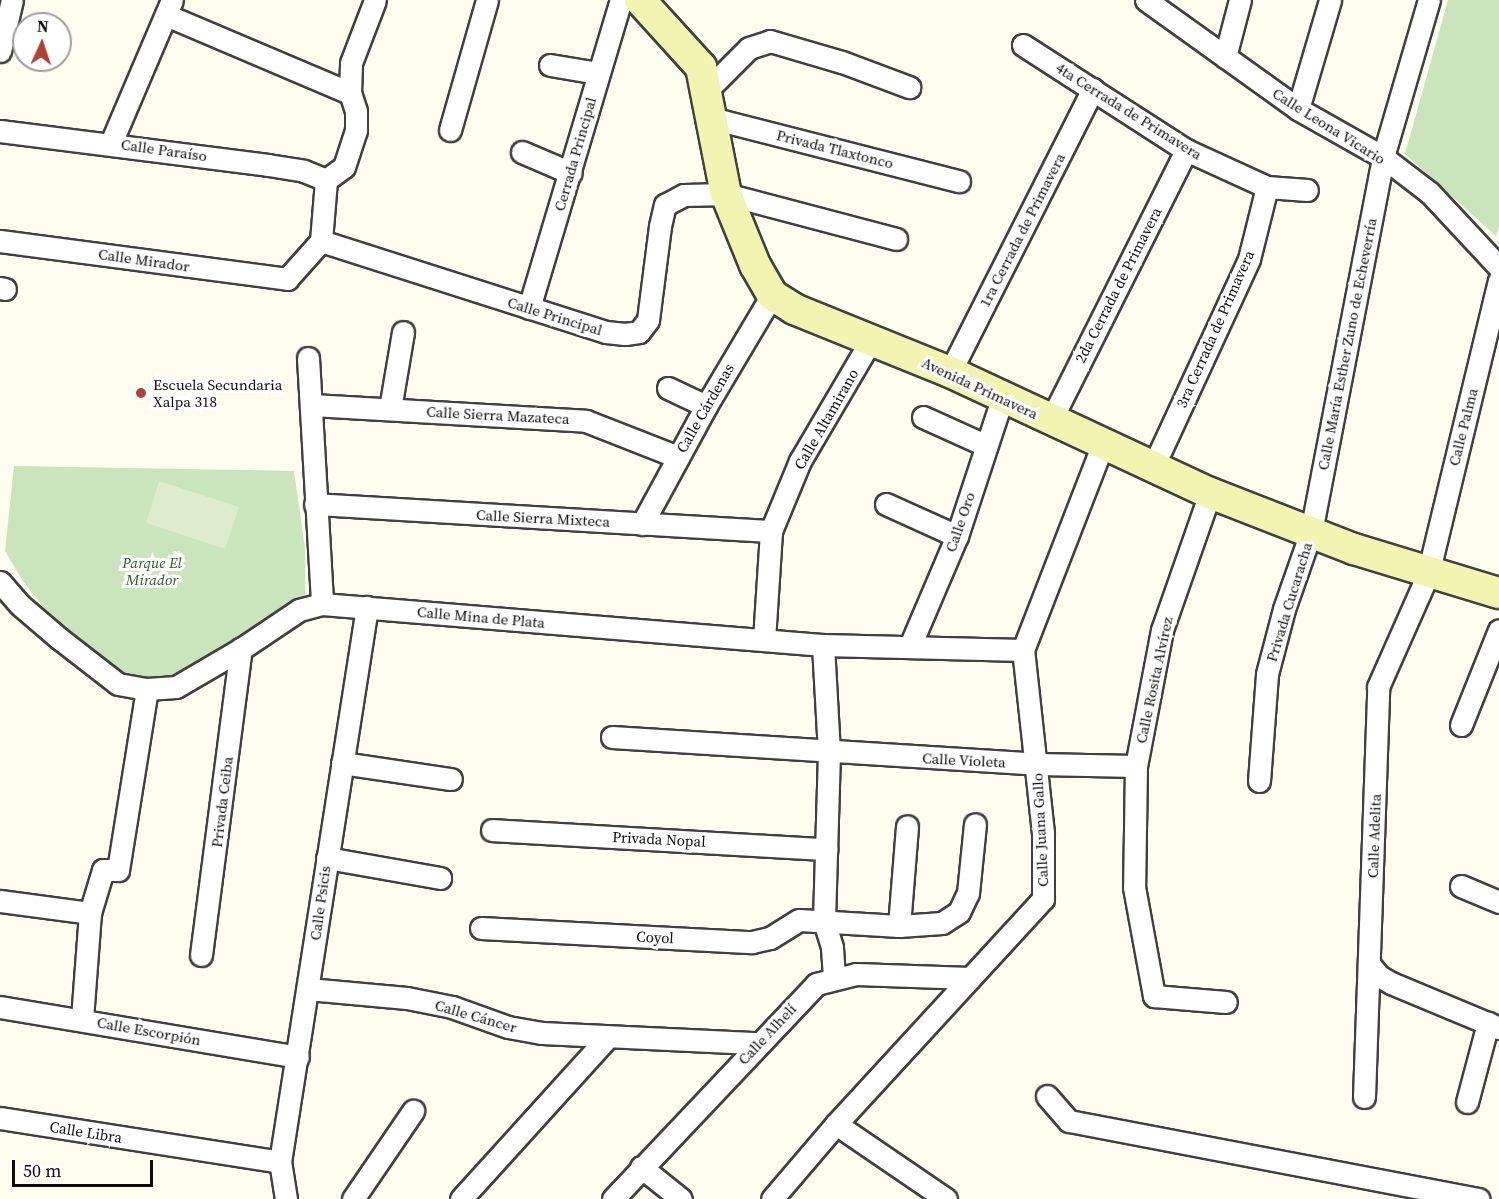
<!DOCTYPE html>
<meta charset="utf-8">
<style>
body{margin:0}
#map{position:relative;width:1499px;height:1199px;overflow:hidden;background:#fdfdef;font-family:"Source Serif 4",serif}
div>[style]{position:absolute}
[style*='--x']{left:calc(var(--x)*1px);top:calc(var(--y)*1px);width:calc(var(--w)*1px);rotate:calc(var(--a)*1deg)}
.green>*{inset:0;background:#cae4bc}
.pitch>*{inset:0;background:#dceccd}
.roads{filter:drop-shadow(2px 0 #404040) drop-shadow(-2px 0 #404040) drop-shadow(0 2px #404040) drop-shadow(0 -2px #404040)}
.street>*{height:21px;margin:-10.5px;padding:0 10.5px;transform-origin:10.5px;border-radius:10.5px;background:#fff}
.secondary>*{height:30px;margin:-15px;padding:0 15px;transform-origin:15px;border-radius:15px;background:#f2f5b1}
.dots>*{width:16px;height:16px;translate:-50% -50%;box-sizing:border-box;border:3px solid #fff;border-radius:50%}
span{translate:-50% -50%;white-space:nowrap;text-align:center;line-height:1.15;-webkit-text-stroke:6px #fff;paint-order:stroke}
.street-label{font-size:15px;color:#0d0d0d}
.poi-label{font-size:15px;color:#0d0d0d}
.left{translate:0 -50%;text-align:left}
.park-label{font-size:15px;color:#285d25;font-style:italic}
.north{position:absolute;left:12px;top:12px;width:60px;height:60px;box-sizing:border-box;background:#fff;border:2px solid #9e9e9e;border-radius:50%;rotate:3deg;font-size:16px;font-weight:700;line-height:24px;text-align:center;color:#0d0d0d}
.north::after{content:'';display:block;margin:auto;width:21px;height:27px;background:#ad4335;clip-path:polygon(50% 0,100% 100%,50% 72%,0 100%)}
.scale{position:absolute;left:12px;top:1160px;width:141px;height:27px;box-sizing:border-box;border:3px solid #0d0d0d;border-top:0;padding-left:8px;font-size:18px;line-height:21px;white-space:nowrap;color:#0d0d0d;-webkit-text-stroke:4px #fff;paint-order:stroke}
</style>
<div id="map">
<div class="green">
<div style="clip-path:polygon(1448px 0,1499px 0,1499px 226px,1496px 236px,1405px 154px)"></div>
<div style="clip-path:polygon(14px 466px,294px 471px,305px 549px,305px 597px,266px 617px,177px 680px,150px 684px,118px 672px,68px 639px,23px 581px,5px 551px)"></div>
</div>
<div class="pitch">
<div style="clip-path:polygon(159px 481px,239px 507px,225px 549px,146px 523px)"></div>
</div>
<div class="roads">
<div class="street">
<div style="--x:1146;--y:0;--w:187;--a:35.6"></div>
<div style="--x:1298;--y:109;--w:98;--a:29.5"></div>
<div style="--x:1383;--y:157;--w:59;--a:37.5"></div>
<div style="--x:1430;--y:193;--w:101;--a:47"></div>
<div style="--x:166;--y:15;--w:200;--a:23"></div>
<div style="--x:1023;--y:45;--w:194;--a:32.8"></div>
<div style="--x:1186;--y:150;--w:89;--a:24.6"></div>
<div style="--x:1267;--y:187;--w:40;--a:4.3"></div>
<div style="--x:0;--y:51;--w:52;--a:-76.8"></div>
<div style="--x:1225;--y:57;--w:59;--a:-75.3"></div>
<div style="--x:550;--y:65;--w:49;--a:9.5"></div>
<div style="--x:707;--y:90;--w:59;--a:-45"></div>
<div style="--x:749;--y:48;--w:22;--a:-18"></div>
<div style="--x:770;--y:41;--w:75;--a:16.3"></div>
<div style="--x:842;--y:62;--w:72;--a:20.5"></div>
<div style="--x:1298;--y:109;--w:114;--a:-73.6"></div>
<div style="--x:711;--y:118;--w:256;--a:14.3"></div>
<div style="--x:450;--y:130;--w:135;--a:-74.1"></div>
<div style="--x:0;--y:131;--w:270;--a:7.2"></div>
<div style="--x:268;--y:165;--w:36;--a:9"></div>
<div style="--x:304;--y:171;--w:24;--a:22"></div>
<div style="--x:111;--y:143;--w:155;--a:-66.9"></div>
<div style="--x:522;--y:152;--w:53;--a:23.2"></div>
<div style="--x:0;--y:241;--w:290;--a:7.5"></div>
<div style="--x:287;--y:279;--w:51;--a:-48.2"></div>
<div style="--x:321;--y:241;--w:61;--a:-85.3"></div>
<div style="--x:326;--y:180;--w:22;--a:-36"></div>
<div style="--x:344;--y:167;--w:39;--a:-72"></div>
<div style="--x:356;--y:130;--w:19;--a:-90"></div>
<div style="--x:356;--y:111;--w:19;--a:-108"></div>
<div style="--x:350;--y:93;--w:30;--a:-88"></div>
<div style="--x:351;--y:63;--w:67;--a:-69.1"></div>
<div style="--x:321;--y:241;--w:299;--a:17.7"></div>
<div style="--x:606;--y:332;--w:19;--a:6"></div>
<div style="--x:625;--y:334;--w:14;--a:-8"></div>
<div style="--x:639;--y:332;--w:15;--a:-53"></div>
<div style="--x:648;--y:320;--w:95;--a:-82.7"></div>
<div style="--x:660;--y:226;--w:22;--a:-77"></div>
<div style="--x:665;--y:205;--w:21;--a:-28"></div>
<div style="--x:684;--y:195;--w:42;--a:-1.4"></div>
<div style="--x:726;--y:194;--w:176;--a:14.8"></div>
<div style="--x:0;--y:288;--w:5;--a:11"></div>
<div style="--x:529;--y:308;--w:321;--a:-73.4"></div>
<div style="--x:308;--y:358;--w:246;--a:86.7"></div>
<div style="--x:950;--y:372;--w:317;--a:-63.2"></div>
<div style="--x:668;--y:388;--w:42;--a:25.3"></div>
<div style="--x:312;--y:405;--w:274;--a:3.3"></div>
<div style="--x:586;--y:421;--w:99;--a:21.4"></div>
<div style="--x:390;--y:409;--w:78;--a:-80.4"></div>
<div style="--x:923;--y:417;--w:68;--a:24.3"></div>
<div style="--x:1051;--y:420;--w:302;--a:-63.4"></div>
<div style="--x:1153;--y:467;--w:229;--a:-65.2"></div>
<div style="--x:1249;--y:259;--w:74;--a:-76"></div>
<div style="--x:1210;--y:493;--w:145;--a:109.3"></div>
<div style="--x:1162;--y:630;--w:138;--a:100.8"></div>
<div style="--x:1136;--y:766;--w:121;--a:90.9"></div>
<div style="--x:1134;--y:887;--w:111;--a:79.6"></div>
<div style="--x:1154;--y:996;--w:72;--a:4.8"></div>
<div style="--x:315;--y:504;--w:457;--a:3.4"></div>
<div style="--x:886;--y:504;--w:78;--a:24.3"></div>
<div style="--x:642;--y:524;--w:134;--a:-61.5"></div>
<div style="--x:706;--y:406;--w:129;--a:-59.3"></div>
<div style="--x:0;--y:582;--w:30;--a:49"></div>
<div style="--x:20;--y:605;--w:52;--a:40.4"></div>
<div style="--x:60;--y:639;--w:73;--a:37.8"></div>
<div style="--x:118;--y:684;--w:29;--a:10"></div>
<div style="--x:147;--y:689;--w:29;--a:-4"></div>
<div style="--x:176;--y:687;--w:75;--a:-30.3"></div>
<div style="--x:241;--y:649;--w:70;--a:-33.9"></div>
<div style="--x:299;--y:610;--w:24;--a:-15"></div>
<div style="--x:322;--y:604;--w:503;--a:4.68"></div>
<div style="--x:823;--y:645;--w:200;--a:1.4"></div>
<div style="--x:764;--y:640;--w:109;--a:-86.3"></div>
<div style="--x:771;--y:531;--w:76;--a:-67.5"></div>
<div style="--x:800;--y:461;--w:140;--a:-59.6"></div>
<div style="--x:823;--y:645;--w:107;--a:86.8"></div>
<div style="--x:829;--y:752;--w:169;--a:91.7"></div>
<div style="--x:824;--y:921;--w:28;--a:73"></div>
<div style="--x:832;--y:948;--w:29;--a:86"></div>
<div style="--x:910;--y:646;--w:120;--a:-66.9"></div>
<div style="--x:957;--y:536;--w:147;--a:-71.8"></div>
<div style="--x:1461;--y:725;--w:102;--a:-68.2"></div>
<div style="--x:612;--y:737;--w:426;--a:3.6"></div>
<div style="--x:1037;--y:764;--w:99;--a:1.2"></div>
<div style="--x:342;--y:763;--w:110;--a:8.4"></div>
<div style="--x:1259;--y:781;--w:107;--a:-85.7"></div>
<div style="--x:1267;--y:674;--w:67;--a:-75.3"></div>
<div style="--x:1284;--y:609;--w:82;--a:-70.7"></div>
<div style="--x:1311;--y:532;--w:382;--a:-79.1"></div>
<div style="--x:1383;--y:157;--w:164;--a:-73.7"></div>
<div style="--x:492;--y:830;--w:335;--a:3.3"></div>
<div style="--x:327;--y:858;--w:115;--a:10"></div>
<div style="--x:1461;--y:886;--w:41;--a:22.8"></div>
<div style="--x:0;--y:901;--w:91;--a:7.6"></div>
<div style="--x:899;--y:926;--w:100;--a:-85.4"></div>
<div style="--x:481;--y:928;--w:271;--a:3"></div>
<div style="--x:752;--y:942;--w:18;--a:-13"></div>
<div style="--x:770;--y:938;--w:34;--a:-32"></div>
<div style="--x:799;--y:920;--w:100;--a:3.4"></div>
<div style="--x:899;--y:926;--w:43;--a:-4"></div>
<div style="--x:942;--y:923;--w:20;--a:-33"></div>
<div style="--x:959;--y:912;--w:21;--a:-65"></div>
<div style="--x:968;--y:893;--w:69;--a:-84.2"></div>
<div style="--x:201;--y:955;--w:309;--a:-82.6"></div>
<div style="--x:1370;--y:965;--w:14;--a:51"></div>
<div style="--x:1379;--y:976;--w:14;--a:30"></div>
<div style="--x:1391;--y:983;--w:117;--a:22.6"></div>
<div style="--x:308;--y:989;--w:99;--a:5.2"></div>
<div style="--x:407;--y:998;--w:46;--a:11.3"></div>
<div style="--x:452;--y:1007;--w:59;--a:19.7"></div>
<div style="--x:508;--y:1027;--w:35;--a:10"></div>
<div style="--x:542;--y:1033;--w:216;--a:2.7"></div>
<div style="--x:0;--y:1007;--w:302;--a:9.5"></div>
<div style="--x:82;--y:1019;--w:106;--a:-85.7"></div>
<div style="--x:90;--y:913;--w:45;--a:-73.2"></div>
<div style="--x:103;--y:870;--w:15;--a:0"></div>
<div style="--x:118;--y:870;--w:183;--a:-80.9"></div>
<div style="--x:1047;--y:1096;--w:33;--a:49"></div>
<div style="--x:1069;--y:1121;--w:417;--a:10.8"></div>
<div style="--x:1364;--y:1097;--w:410;--a:-88"></div>
<div style="--x:1378;--y:687;--w:124;--a:-66.1"></div>
<div style="--x:1428;--y:574;--w:302;--a:-76.4"></div>
<div style="--x:1467;--y:1102;--w:82;--a:-75.1"></div>
<div style="--x:0;--y:1118;--w:283;--a:8.9"></div>
<div style="--x:836;--y:1124;--w:133;--a:34.3"></div>
<div style="--x:641;--y:1167;--w:51;--a:38.7"></div>
<div style="--x:286;--y:1199;--w:37;--a:-99"></div>
<div style="--x:280;--y:1162;--w:562;--a:-81.09"></div>
<div style="--x:353;--y:1199;--w:107;--a:-55.7"></div>
<div style="--x:461;--y:1199;--w:219;--a:-47.8"></div>
<div style="--x:613;--y:1199;--w:296;--a:-46.6"></div>
<div style="--x:816;--y:984;--w:41;--a:-14"></div>
<div style="--x:856;--y:974;--w:114;--a:2"></div>
<div style="--x:772;--y:1199;--w:99;--a:-49.5"></div>
<div style="--x:836;--y:1124;--w:306;--a:-47.4"></div>
<div style="--x:1043;--y:899;--w:66;--a:-90"></div>
<div style="--x:1043;--y:833;--w:184;--a:-96.2"></div>
<div style="--x:1023;--y:650;--w:221;--a:-68.8"></div>
</div>
<div class="secondary">
<div style="--x:640;--y:0;--w:91;--a:47.7"></div>
<div style="--x:701;--y:67;--w:129;--a:78.9"></div>
<div style="--x:726;--y:194;--w:77;--a:67.8"></div>
<div style="--x:755;--y:265;--w:34;--a:60"></div>
<div style="--x:772;--y:295;--w:26;--a:32"></div>
<div style="--x:794;--y:309;--w:168;--a:22"></div>
<div style="--x:950;--y:372;--w:287;--a:25"></div>
<div style="--x:1210;--y:493;--w:155;--a:21.3"></div>
<div style="--x:1354;--y:549;--w:152;--a:16.9"></div>
</div>
</div>
<div class="dots">
<div style="left:141px;top:393px;background:#ad4335"></div>
</div>
<div class="street-label">
<span style="left:1129px;top:111px;rotate:32deg">4ta Cerrada de Primavera</span>
<span style="left:1329px;top:126px;rotate:32deg">Calle Leona Vicario</span>
<span style="left:835px;top:149px;rotate:14deg">Privada Tlaxtonco</span>
<span style="left:164px;top:150px;rotate:8deg">Calle Paraíso</span>
<span style="left:575px;top:154px;rotate:-74deg">Cerrada Principal</span>
<span style="left:1022px;top:230px;rotate:-63deg">1ra Cerrada de Primavera</span>
<span style="left:144px;top:260px;rotate:8deg">Calle Mirador</span>
<span style="left:1118px;top:285px;rotate:-63deg">2da Cerrada de Primavera</span>
<span style="left:555px;top:316px;rotate:17deg">Calle Principal</span>
<span style="left:1215px;top:329px;rotate:-66deg">3ra Cerrada de Primavera</span>
<span style="left:1347px;top:344px;rotate:-79deg">Calle María Esther Zuno de Echeverría</span>
<span style="left:980px;top:388px;rotate:25deg">Avenida Primavera</span>
<span style="left:705px;top:408px;rotate:-60deg">Calle Cárdenas</span>
<span style="left:498px;top:415px;rotate:3deg">Calle Sierra Mazateca</span>
<span style="left:826px;top:419px;rotate:-60deg">Calle Altamirano</span>
<span style="left:1463px;top:427px;rotate:-76deg">Calle Palma</span>
<span style="left:543px;top:518px;rotate:3deg">Calle Sierra Mixteca</span>
<span style="left:960px;top:522px;rotate:-71deg">Calle Oro</span>
<span style="left:1289px;top:602px;rotate:-73deg">Privada Cucaracha</span>
<span style="left:481px;top:617px;rotate:5deg">Calle Mina de Plata</span>
<span style="left:1154px;top:680px;rotate:-78deg">Calle Rosita Alvírez</span>
<span style="left:964px;top:760px;rotate:3deg">Calle Violeta</span>
<span style="left:222px;top:802px;rotate:-83deg">Privada Ceiba</span>
<span style="left:1040px;top:830px;rotate:-93deg">Calle Juana Gallo</span>
<span style="left:1374px;top:836px;rotate:-88deg">Calle Adelita</span>
<span style="left:659px;top:839px;rotate:3deg">Privada Nopal</span>
<span style="left:320px;top:903px;rotate:-82deg">Calle Psicis</span>
<span style="left:655px;top:937px;rotate:3deg">Coyol</span>
<span style="left:476px;top:1016px;rotate:16deg">Calle Cáncer</span>
<span style="left:149px;top:1031px;rotate:10deg">Calle Escorpión</span>
<span style="left:767px;top:1034px;rotate:-47deg">Calle Alhelí</span>
<span style="left:86px;top:1132px;rotate:9deg">Calle Libra</span>
</div>
<div class="poi-label">
<span class="left" style="left:153px;top:393px">Escuela Secundaria<br>Xalpa 318</span>
</div>
<div class="park-label">
<span style="left:152px;top:571px">Parque El<br>Mirador</span>
</div>
<div class="north">N</div>
<div class="scale">50 m</div>
</div>
